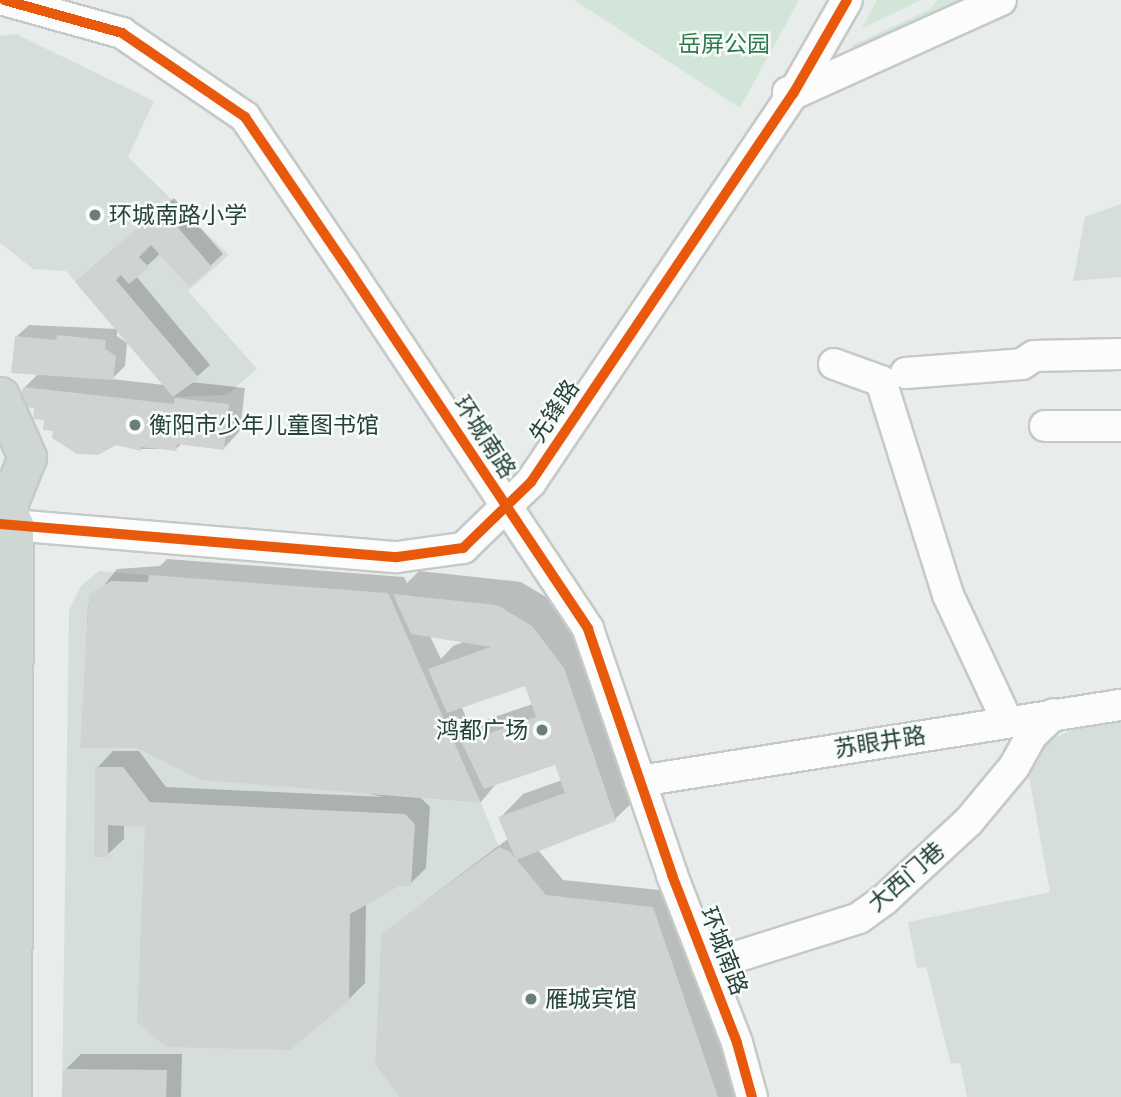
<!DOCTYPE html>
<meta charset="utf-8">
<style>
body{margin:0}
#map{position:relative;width:1121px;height:1097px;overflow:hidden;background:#e8edeb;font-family:Cabin,"Noto Sans SC",sans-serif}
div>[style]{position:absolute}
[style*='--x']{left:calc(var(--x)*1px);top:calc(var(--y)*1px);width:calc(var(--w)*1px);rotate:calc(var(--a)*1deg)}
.built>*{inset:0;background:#d6dedb}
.green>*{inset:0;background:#d1e6d8}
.shadow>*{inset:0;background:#0003}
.building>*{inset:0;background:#cfd4d2}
.roads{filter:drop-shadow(2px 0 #c5cac8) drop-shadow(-2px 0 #c5cac8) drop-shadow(0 2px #c5cac8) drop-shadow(0 -2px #c5cac8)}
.minor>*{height:30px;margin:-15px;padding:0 15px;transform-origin:15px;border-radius:15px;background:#fcfcfc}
.major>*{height:37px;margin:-18.5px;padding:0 18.5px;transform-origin:18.5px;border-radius:18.5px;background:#cfd7d5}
.cycleway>*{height:10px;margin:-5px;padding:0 5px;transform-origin:5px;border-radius:5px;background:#e8590c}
.dots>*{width:19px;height:19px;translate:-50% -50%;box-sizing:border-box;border:4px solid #f7fbf9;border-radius:50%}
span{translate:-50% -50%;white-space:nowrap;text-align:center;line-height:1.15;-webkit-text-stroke:5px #f7fbf9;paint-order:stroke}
.park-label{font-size:23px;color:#2d7a4b}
.poi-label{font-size:23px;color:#24423a}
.left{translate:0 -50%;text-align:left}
.right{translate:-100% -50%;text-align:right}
.street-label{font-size:23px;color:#24423a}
</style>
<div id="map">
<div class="built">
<div style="clip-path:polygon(16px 34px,154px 101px,128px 157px,229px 255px,188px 291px,257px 369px,227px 395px,173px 397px,66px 271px,33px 269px,0 243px,0 36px)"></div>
<div style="clip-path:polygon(1121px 204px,1121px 277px,1073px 281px,1085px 217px)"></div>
<div style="clip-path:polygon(99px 571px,149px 575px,136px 748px,200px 780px,481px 803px,499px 847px,381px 934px,375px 1064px,399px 1097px,62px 1097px,69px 609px,81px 586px)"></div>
<div style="clip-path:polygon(1121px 715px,1121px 1097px,967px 1097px,960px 1063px,951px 1064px,926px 967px,917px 968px,908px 922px,1050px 892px,1027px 766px,1041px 743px,1101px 718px)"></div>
</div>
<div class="green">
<div style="clip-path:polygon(574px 0,799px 0,740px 108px)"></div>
<div style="clip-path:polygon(877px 0,921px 0,861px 29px)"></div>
<div style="clip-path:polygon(937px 0,984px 0,841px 66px,853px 45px,931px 9px)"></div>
</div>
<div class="shadow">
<div style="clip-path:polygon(evenodd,174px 198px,223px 254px,210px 266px,161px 253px,136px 276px,210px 365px,191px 382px,245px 388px,240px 431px,224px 448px,182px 443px,176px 449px,141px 449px,55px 430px,24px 388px,39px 373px,16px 337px,29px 325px,117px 329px,89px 270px,174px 198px,117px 330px,164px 385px,112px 379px,125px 366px,127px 343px,117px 336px,117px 330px)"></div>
<div style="clip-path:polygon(evenodd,167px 559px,404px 577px,407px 583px,419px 571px,521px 582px,556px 603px,587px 644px,639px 796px,615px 819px,538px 850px,563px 880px,669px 891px,739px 1097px,401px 1097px,382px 934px,509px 838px,500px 818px,523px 794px,562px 780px,556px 763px,496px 784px,481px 802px,420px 797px,430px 807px,426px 868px,410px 884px,398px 884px,366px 903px,365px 983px,348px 1000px,147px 825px,124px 824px,124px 839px,107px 855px,97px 768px,113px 751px,139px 751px,166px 787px,384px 797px,135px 746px,82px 746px,88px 606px,117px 569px,160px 566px,167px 559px,430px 636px,466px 641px,453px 646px,441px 659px,430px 636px,167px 559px,526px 684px,533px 704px,488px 719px,474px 734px,461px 706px,526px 684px)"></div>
<div style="clip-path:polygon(81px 1054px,182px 1054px,181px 1097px,64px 1097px,65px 1070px)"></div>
</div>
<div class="building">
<div style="clip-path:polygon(161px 208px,212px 267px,189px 287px,151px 245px,139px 257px,149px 267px,129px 284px,121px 275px,116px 280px,199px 378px,173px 397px,75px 282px)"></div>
<div style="clip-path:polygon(57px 335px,106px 340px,105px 349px,116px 356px,113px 380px,11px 373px,15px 336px,56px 340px)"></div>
<div style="clip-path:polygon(23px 387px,174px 404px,175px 398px,229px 404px,224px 450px,177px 444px,176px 451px,141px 447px,141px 451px,116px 445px,98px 455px,77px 454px,52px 438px,53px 431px,43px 430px,44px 420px,33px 419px,34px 408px,20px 407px)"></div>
<div style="clip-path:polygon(149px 575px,388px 593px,481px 803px,200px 780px,136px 748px,80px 748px,89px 594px,111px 581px,148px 582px)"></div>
<div style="clip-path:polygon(393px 594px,497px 605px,532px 626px,564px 668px,616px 821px,516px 860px,498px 817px,565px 793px,555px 765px,484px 789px,462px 743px,536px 717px,525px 686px,447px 713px,428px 669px,491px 647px,411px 634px)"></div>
<div style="clip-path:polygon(95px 767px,123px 767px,150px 802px,405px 814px,415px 824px,411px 886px,399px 886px,350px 914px,349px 1001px,290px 1050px,166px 1047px,137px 1022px,145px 827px,108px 825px,108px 857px,94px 857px)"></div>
<div style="clip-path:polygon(499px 847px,510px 852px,546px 895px,653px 907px,718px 1097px,399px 1097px,375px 1064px,381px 934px)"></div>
<div style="clip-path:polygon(63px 1069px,167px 1070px,166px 1097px,62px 1097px)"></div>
</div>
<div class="roads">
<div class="minor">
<div style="--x:4;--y:0;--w:123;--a:15.6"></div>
<div style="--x:122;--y:33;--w:149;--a:34.3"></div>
<div style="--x:245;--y:117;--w:174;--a:55.8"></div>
<div style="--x:343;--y:261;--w:442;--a:56.3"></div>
<div style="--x:588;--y:629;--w:260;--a:71.1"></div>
<div style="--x:672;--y:875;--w:180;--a:68.8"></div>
<div style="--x:737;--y:1043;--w:56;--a:74.5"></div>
<div style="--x:788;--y:92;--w:5;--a:22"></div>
<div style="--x:793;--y:94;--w:228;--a:-24.3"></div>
<div style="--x:834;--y:364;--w:50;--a:19.9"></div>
<div style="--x:881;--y:381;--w:224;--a:72.6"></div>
<div style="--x:948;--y:595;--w:139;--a:64.9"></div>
<div style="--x:906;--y:373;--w:116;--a:-4.4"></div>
<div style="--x:1022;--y:364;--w:14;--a:-34"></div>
<div style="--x:1034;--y:356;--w:87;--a:-1.3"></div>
<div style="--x:1045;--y:426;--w:76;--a:0"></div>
<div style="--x:0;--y:524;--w:398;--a:4.8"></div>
<div style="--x:397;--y:557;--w:67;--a:-7.8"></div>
<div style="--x:463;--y:548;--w:95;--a:-44.1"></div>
<div style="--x:531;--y:482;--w:468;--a:-56"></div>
<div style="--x:793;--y:94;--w:108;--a:-60.1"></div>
<div style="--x:640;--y:781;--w:487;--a:-9"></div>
<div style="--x:707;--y:966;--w:159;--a:-17.5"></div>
<div style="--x:859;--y:918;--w:31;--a:-36"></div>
<div style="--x:884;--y:900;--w:116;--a:-42.9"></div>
<div style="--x:969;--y:821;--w:70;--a:-50.2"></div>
<div style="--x:1014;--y:767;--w:37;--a:-61"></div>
<div style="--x:1032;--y:735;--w:30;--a:-44"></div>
</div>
<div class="major">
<div style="--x:0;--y:396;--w:67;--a:66.1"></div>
<div style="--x:27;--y:457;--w:54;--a:111.8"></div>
<div style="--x:0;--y:490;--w:38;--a:68"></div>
<div style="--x:14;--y:525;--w:572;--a:90.2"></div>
</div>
</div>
<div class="cycleway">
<div style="--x:4;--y:0;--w:123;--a:15.6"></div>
<div style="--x:122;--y:33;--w:149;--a:34.3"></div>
<div style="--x:245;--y:117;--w:174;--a:55.8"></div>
<div style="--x:343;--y:261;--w:442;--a:56.3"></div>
<div style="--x:588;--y:629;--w:260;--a:71.1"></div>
<div style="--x:672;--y:875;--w:180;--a:68.8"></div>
<div style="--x:737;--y:1043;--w:56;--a:74.5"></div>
<div style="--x:0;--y:524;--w:398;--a:4.8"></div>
<div style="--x:397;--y:557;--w:67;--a:-7.8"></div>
<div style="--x:463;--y:548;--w:95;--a:-44.1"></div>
<div style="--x:531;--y:482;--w:468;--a:-56"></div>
<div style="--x:793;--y:94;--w:108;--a:-60.1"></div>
</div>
<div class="dots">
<div style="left:95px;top:215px;background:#697e78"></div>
<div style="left:135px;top:425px;background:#697e78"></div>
<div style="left:542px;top:730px;background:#697e78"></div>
<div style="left:531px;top:999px;background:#697e78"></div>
</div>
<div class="park-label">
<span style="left:724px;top:44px">岳屏公园</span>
</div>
<div class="poi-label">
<span class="left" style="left:109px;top:215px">环城南路小学</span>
<span class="left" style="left:149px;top:425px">衡阳市少年儿童图书馆</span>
<span class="right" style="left:528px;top:730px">鸿都广场</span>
<span class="left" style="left:545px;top:999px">雁城宾馆</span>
</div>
<div class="street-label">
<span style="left:554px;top:411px;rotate:-56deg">先锋路</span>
<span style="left:485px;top:437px;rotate:57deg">环城南路</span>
<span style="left:880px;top:742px;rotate:-9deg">苏眼井路</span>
<span style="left:906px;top:877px;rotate:-41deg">大西门巷</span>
<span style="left:724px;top:951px;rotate:69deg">环城南路</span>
</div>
</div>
